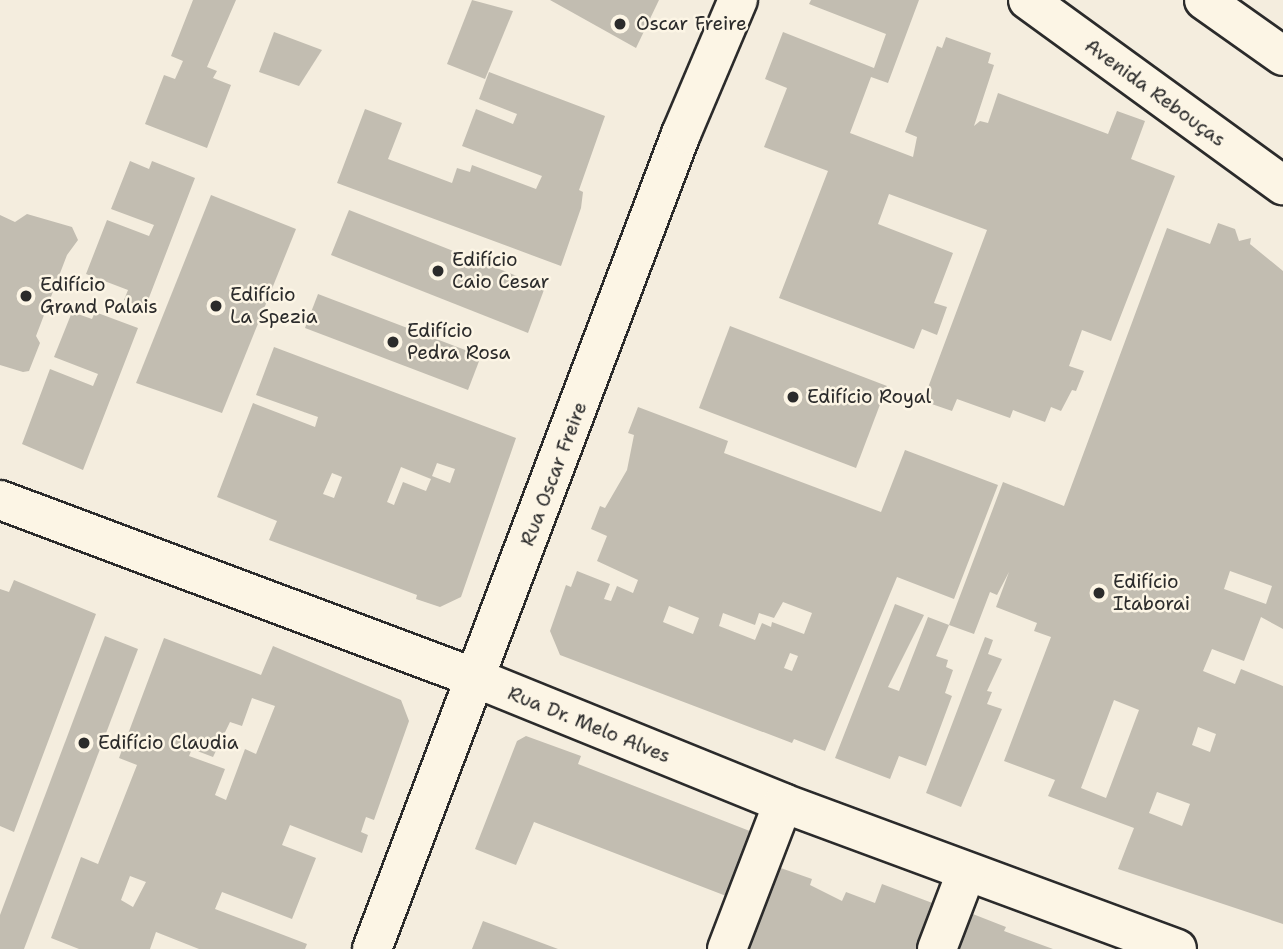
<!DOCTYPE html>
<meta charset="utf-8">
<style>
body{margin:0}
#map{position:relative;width:1283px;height:949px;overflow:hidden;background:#f4edde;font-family:"Shantell Sans",sans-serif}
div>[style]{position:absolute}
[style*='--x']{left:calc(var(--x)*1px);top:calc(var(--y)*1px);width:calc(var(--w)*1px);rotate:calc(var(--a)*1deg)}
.building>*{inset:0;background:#c2bdb1}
.roads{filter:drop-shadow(2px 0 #2b2b2b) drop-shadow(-2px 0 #2b2b2b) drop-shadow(0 2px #2b2b2b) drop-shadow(0 -2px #2b2b2b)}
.minor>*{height:38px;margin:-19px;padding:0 19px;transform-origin:19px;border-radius:19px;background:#fcf5e5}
.tertiary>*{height:38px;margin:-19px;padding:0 19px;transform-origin:19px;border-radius:19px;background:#fcf5e5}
.primary>*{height:38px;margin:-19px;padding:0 19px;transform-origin:19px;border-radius:19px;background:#fcf5e5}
.dots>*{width:19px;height:19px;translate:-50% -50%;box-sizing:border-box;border:4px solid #fcf5e5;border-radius:50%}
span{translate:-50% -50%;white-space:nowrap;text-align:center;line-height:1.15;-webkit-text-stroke:5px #fcf5e5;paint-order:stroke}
.poi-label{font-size:19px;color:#2b2b2b}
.left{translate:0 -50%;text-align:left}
.street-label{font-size:19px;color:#2b2b2b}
</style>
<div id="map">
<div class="building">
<div style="clip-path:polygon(193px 0,236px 0,207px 67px,217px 71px,213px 78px,231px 85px,207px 148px,145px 124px,164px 75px,175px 79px,183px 61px,171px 56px)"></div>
<div style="clip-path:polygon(472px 0,513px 11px,485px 79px,447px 64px)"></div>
<div style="clip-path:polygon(550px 0,659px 0,636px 48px)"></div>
<div style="clip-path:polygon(811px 0,919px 0,888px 83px,871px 77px,850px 133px,913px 157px,917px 137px,905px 132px,937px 46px,942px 48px,946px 37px,991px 53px,988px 63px,994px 65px,974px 126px,980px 121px,988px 123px,998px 93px,1108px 134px,1117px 111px,1145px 121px,1131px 159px,1175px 176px,1111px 341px,1082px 330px,1069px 366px,1084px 371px,1076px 391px,1072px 390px,1061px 411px,1051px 407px,1045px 422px,1013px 410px,1010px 418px,957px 399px,952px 411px,923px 401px,987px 230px,889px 194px,878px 224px,953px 253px,934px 303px,947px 307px,937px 335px,922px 329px,914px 349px,779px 298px,828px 171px,764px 147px,787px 88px,765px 79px,783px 32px,874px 68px,886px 34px,809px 4px)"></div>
<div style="clip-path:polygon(274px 32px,322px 50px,299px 86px,259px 72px)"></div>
<div style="clip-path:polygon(489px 72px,605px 116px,579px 190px,583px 192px,581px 208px,561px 266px,337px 183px,365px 109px,402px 123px,388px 159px,452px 183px,457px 168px,470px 172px,472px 165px,536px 189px,542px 176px,462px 146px,476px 109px,513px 124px,517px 114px,479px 99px)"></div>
<div style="clip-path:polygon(130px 161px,149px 169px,152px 161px,195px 178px,145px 308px,124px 300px,128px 290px,86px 274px,107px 220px,149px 236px,154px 225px,111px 209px)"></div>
<div style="clip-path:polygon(211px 195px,296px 229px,222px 413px,136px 383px)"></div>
<div style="clip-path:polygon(349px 210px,545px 287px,528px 333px,331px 255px)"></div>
<div style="clip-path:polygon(27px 214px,72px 227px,78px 240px,67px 255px,36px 336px,40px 343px,29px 371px,23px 372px,0 365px,0 215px,15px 222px)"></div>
<div style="clip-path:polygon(evenodd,1218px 223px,1235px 229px,1239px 241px,1251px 238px,1250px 244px,1283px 271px,1283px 629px,1261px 617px,1244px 661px,1212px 649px,1203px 671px,1235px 684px,1241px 669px,1283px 686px,1283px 924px,1118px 869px,1134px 828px,1048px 796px,1055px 780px,1004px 761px,1051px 637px,1034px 631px,1037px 623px,996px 607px,1009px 572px,997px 595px,990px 592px,974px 634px,949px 625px,1003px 482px,1064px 506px,1167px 228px,1210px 244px,1218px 223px,1230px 571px,1272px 586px,1266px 604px,1224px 589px,1230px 571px,1218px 223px,1114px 700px,1139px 710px,1106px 798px,1081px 788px,1114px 700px,1218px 223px,1198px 727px,1216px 734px,1210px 752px,1192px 745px,1198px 727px,1218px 223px,1157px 792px,1190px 804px,1182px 826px,1149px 813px,1157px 792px)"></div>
<div style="clip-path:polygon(318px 294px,481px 356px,468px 390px,305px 328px)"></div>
<div style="clip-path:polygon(72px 312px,92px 319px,95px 312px,138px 328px,83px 470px,22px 444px,50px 369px,93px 386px,98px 374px,54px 357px)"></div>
<div style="clip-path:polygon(730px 326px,887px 386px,856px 468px,699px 408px)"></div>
<div style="clip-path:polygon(evenodd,274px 347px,516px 438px,461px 597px,440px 607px,416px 599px,417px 595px,269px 540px,277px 521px,217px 497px,253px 403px,315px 427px,318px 417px,256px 395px,274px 347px,437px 463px,455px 469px,450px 483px,432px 476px,437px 463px,274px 347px,401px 467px,431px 479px,426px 491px,403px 482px,394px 505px,387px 502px,401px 467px,274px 347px,332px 473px,342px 477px,334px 498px,323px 494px,332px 473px)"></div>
<div style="clip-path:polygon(evenodd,638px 407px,728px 441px,724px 453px,881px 512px,905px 450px,998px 485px,954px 599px,897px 577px,825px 751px,794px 739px,792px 743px,560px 655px,550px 631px,566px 585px,571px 587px,577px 571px,610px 584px,604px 599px,611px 601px,617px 586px,633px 593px,638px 580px,597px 561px,607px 536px,591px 529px,600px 506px,605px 508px,627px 470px,634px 435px,628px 433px,638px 407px,783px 602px,812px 613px,804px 634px,772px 622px,771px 627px,762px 623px,755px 640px,719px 626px,723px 613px,755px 625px,759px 613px,774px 618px,783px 602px,638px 407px,669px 606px,699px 618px,693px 634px,663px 622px,669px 606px,638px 407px,790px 653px,798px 656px,792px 671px,784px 668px,790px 653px)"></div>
<div style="clip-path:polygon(14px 580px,96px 614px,14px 832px,0 826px,0 589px,9px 592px)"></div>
<div style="clip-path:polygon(895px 604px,924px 615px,888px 687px,899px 691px,928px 617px,949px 625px,936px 656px,948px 660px,946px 667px,953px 670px,945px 693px,952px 696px,926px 766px,899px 756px,890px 779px,835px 758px)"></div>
<div style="clip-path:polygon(105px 636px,138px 649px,24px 949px,0 949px,0 915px)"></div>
<div style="clip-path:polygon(985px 637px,993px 640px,988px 654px,1002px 659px,987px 691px,992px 692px,987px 704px,1002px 709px,961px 807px,926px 793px)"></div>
<div style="clip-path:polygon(evenodd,164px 638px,261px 675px,273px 646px,401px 700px,409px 721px,374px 820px,366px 817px,361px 832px,368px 835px,362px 853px,290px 825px,282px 845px,316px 858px,292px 919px,222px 892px,215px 909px,307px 944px,305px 949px,199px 949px,156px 932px,150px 949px,79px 949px,51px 938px,81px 857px,98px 864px,137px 765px,119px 758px,164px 638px,252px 698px,275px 706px,256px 754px,245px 749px,226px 800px,215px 795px,225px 769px,189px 756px,192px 749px,213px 757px,230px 722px,242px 726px,252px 698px,164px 638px,130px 876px,146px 882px,133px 907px,121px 900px,130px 876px)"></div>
<div style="clip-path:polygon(526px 736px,581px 756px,578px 764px,760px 835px,734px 899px,534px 822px,516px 865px,475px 849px,517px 741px)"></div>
<div style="clip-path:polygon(775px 866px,812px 879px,810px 885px,842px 901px,846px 892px,875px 903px,882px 884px,943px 907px,927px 949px,745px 949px)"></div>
<div style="clip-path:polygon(960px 909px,1006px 927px,1004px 931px,1053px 949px,944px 949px)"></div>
<div style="clip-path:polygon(483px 921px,558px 949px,472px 949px)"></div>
</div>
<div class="roads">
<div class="minor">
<div style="--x:0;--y:500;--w:510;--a:20.53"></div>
<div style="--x:478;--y:679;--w:329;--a:22.1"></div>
<div style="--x:783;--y:803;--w:420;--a:20.3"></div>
<div style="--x:727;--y:949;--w:156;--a:-69"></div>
<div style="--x:937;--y:949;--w:81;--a:-69.1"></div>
</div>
<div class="tertiary">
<div style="--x:372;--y:949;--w:872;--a:-69.24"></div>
<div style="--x:681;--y:134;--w:146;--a:-67"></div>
</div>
<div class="primary">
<div style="--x:1028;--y:0;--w:315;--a:36"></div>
<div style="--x:1204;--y:0;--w:97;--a:35.3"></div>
</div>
</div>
<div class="dots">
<div style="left:620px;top:24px;background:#2b2b2b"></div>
<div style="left:438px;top:271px;background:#2b2b2b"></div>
<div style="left:26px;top:296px;background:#2b2b2b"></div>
<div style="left:216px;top:306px;background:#2b2b2b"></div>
<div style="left:393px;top:342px;background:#2b2b2b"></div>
<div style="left:793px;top:397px;background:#2b2b2b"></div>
<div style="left:1099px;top:593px;background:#2b2b2b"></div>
<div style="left:84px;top:743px;background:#2b2b2b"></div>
</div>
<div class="poi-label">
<span class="left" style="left:636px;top:24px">Oscar Freire</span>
<span class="left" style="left:452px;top:271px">Edifício<br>Caio Cesar</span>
<span class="left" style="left:40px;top:296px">Edifício<br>Grand Palais</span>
<span class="left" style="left:230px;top:306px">Edifício<br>La Spezia</span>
<span class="left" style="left:407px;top:342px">Edifício<br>Pedra Rosa</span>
<span class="left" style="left:807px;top:397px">Edifício Royal</span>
<span class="left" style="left:1113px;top:593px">Edifício<br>Itaborai</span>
<span class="left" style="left:98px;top:743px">Edifício Claudia</span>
</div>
<div class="street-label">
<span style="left:1155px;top:93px;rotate:36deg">Avenida Rebouças</span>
<span style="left:554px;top:474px;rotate:-69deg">Rua Oscar Freire</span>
<span style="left:589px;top:725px;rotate:22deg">Rua Dr. Melo Alves</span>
</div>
</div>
